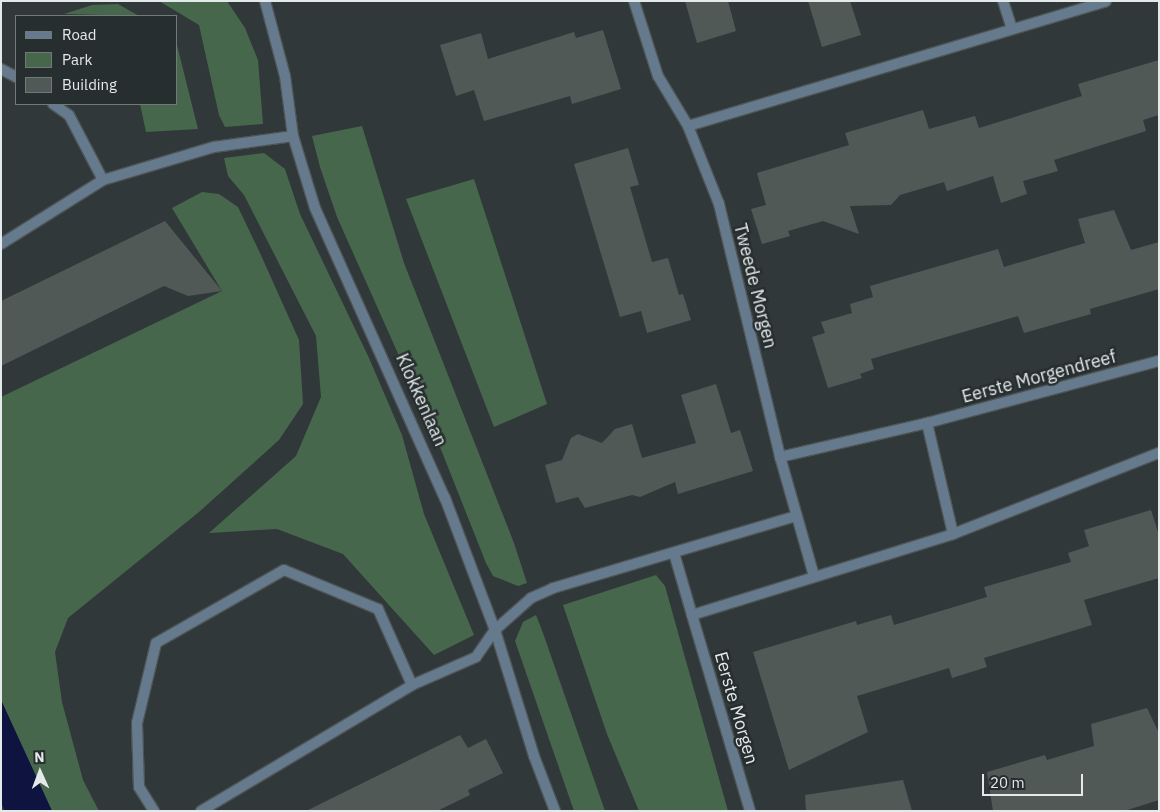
<!DOCTYPE html>
<style>
body{margin:0}
#map{position:relative;width:1160px;height:812px;overflow:hidden;background:#31383a;font-family:"IBM Plex Sans",sans-serif}
div>[style]{position:absolute}
[style*='--x']{left:calc(var(--x)*1px);top:calc(var(--y)*1px);width:calc(var(--w)*1px);rotate:calc(var(--a)*1deg)}
.green>*{inset:0;background:#47674d}
.water>*{inset:0;background:#0f133f}
.building>*{inset:0;background:#515957}
.roads{filter:drop-shadow(1px 0 #4e5456) drop-shadow(-1px 0 #4e5456) drop-shadow(0 1px #4e5456) drop-shadow(0 -1px #4e5456)}
.service>*{height:10px;margin:-5px;padding:0 5px;transform-origin:5px;border-radius:5px;background:#657b8d}
.minor>*{height:10px;margin:-5px;padding:0 5px;transform-origin:5px;border-radius:5px;background:#657b8d}
span{translate:-50% -50%;white-space:nowrap;text-align:center;line-height:1.15;-webkit-text-stroke:5px #272e2f;paint-order:stroke}
.street-label{font-size:18px;color:#e4e9ea}
.frame{position:absolute;inset:0;border:2px solid #e4e9ea;pointer-events:none}
.legend{position:absolute;left:15px;top:15px;width:162px;height:90px;box-sizing:border-box;background:#272e2f;border:1px solid #73797a;margin:0;padding:6px 9px;list-style:none;font-size:15px;color:#e4e9ea}
.legend li{display:flex;align-items:center;gap:10px;height:25px}
.legend b{width:25px;border:1px solid #73797a}
.north{position:absolute;left:15px;top:747px;width:50px;height:50px;-webkit-text-stroke:4px #272e2f;paint-order:stroke;rotate:358deg;font-size:14px;font-weight:700;line-height:20px;text-align:center;color:#e4e9ea}
.north::after{content:'';display:block;margin:auto;width:18px;height:22px;background:#e4e9ea;clip-path:polygon(50% 0,100% 100%,50% 72%,0 100%)}
.scale{position:absolute;left:982px;top:774px;width:101px;height:22px;box-sizing:border-box;border:2px solid #e4e9ea;border-top:0;padding-left:6px;font-size:15px;line-height:18px;white-space:nowrap;color:#e4e9ea;-webkit-text-stroke:4px #272e2f;paint-order:stroke}
</style>
<div id="map">
<div class="green">
<div style="clip-path:polygon(159px 1px,227px 1px,245px 28px,258px 60px,263px 124px,225px 127px,219px 115px,199px 25px)"></div>
<div style="clip-path:polygon(118px 4px,139px 16px,64px 14px,92px 5px)"></div>
<div style="clip-path:polygon(176px 41px,198px 129px,146px 132px,140px 104px,176px 104px)"></div>
<div style="clip-path:polygon(362px 126px,404px 263px,514px 543px,527px 583px,518px 586px,493px 576px,486px 563px,442px 452px,337px 217px,320px 167px,312px 136px)"></div>
<div style="clip-path:polygon(264px 153px,285px 169px,300px 214px,369px 358px,402px 435px,424px 514px,474px 635px,434px 655px,343px 554px,277px 529px,209px 533px,296px 456px,321px 397px,316px 336px,244px 195px,228px 176px,224px 158px)"></div>
<div style="clip-path:polygon(474px 179px,547px 404px,494px 427px,406px 199px)"></div>
<div style="clip-path:polygon(202px 192px,219px 194px,238px 207px,260px 253px,299px 340px,303px 404px,279px 440px,199px 512px,68px 618px,55px 652px,62px 702px,83px 780px,99px 811px,52px 811px,1px 700px,1px 397px,222px 291px,172px 208px)"></div>
<div style="clip-path:polygon(656px 575px,665px 586px,728px 811px,639px 811px,607px 734px,563px 605px)"></div>
<div style="clip-path:polygon(536px 615px,543px 633px,605px 811px,574px 811px,515px 641px,523px 622px)"></div>
</div>
<div class="water">
<div style="clip-path:polygon(1px 700px,52px 811px,5px 811px,1px 803px)"></div>
</div>
<div class="building">
<div style="clip-path:polygon(685px 1px,728px 1px,736px 31px,697px 43px)"></div>
<div style="clip-path:polygon(808px 1px,850px 1px,861px 35px,822px 47px)"></div>
<div style="clip-path:polygon(603px 30px,621px 89px,572px 104px,570px 96px,484px 121px,474px 90px,456px 96px,440px 45px,481px 33px,488px 59px,574px 32px,576px 38px)"></div>
<div style="clip-path:polygon(1159px 60px,1159px 115px,1143px 120px,1146px 131px,1054px 160px,1058px 171px,1023px 181px,1027px 194px,1001px 203px,993px 176px,947px 191px,944px 182px,900px 195px,891px 205px,850px 206px,859px 234px,823px 221px,788px 231px,790px 236px,762px 244px,751px 209px,766px 205px,757px 173px,849px 145px,845px 133px,923px 110px,929px 129px,975px 116px,979px 128px,1082px 96px,1078px 84px)"></div>
<div style="clip-path:polygon(628px 148px,639px 185px,630px 187px,652px 262px,668px 258px,679px 295px,683px 294px,691px 320px,647px 333px,641px 311px,620px 317px,574px 164px)"></div>
<div style="clip-path:polygon(1114px 210px,1131px 250px,1159px 242px,1159px 289px,1090px 309px,1091px 314px,1024px 333px,1018px 316px,871px 359px,874px 369px,860px 374px,862px 378px,828px 388px,812px 337px,825px 333px,821px 322px,852px 313px,850px 304px,873px 297px,870px 286px,998px 249px,1004px 267px,1085px 243px,1078px 219px)"></div>
<div style="clip-path:polygon(165px 221px,222px 291px,188px 296px,164px 286px,1px 366px,1px 301px)"></div>
<div style="clip-path:polygon(716px 384px,731px 433px,740px 430px,753px 471px,678px 494px,675px 482px,640px 497px,632px 495px,585px 508px,578px 497px,556px 503px,545px 465px,562px 460px,571px 438px,578px 434px,602px 443px,615px 429px,632px 424px,642px 458px,696px 443px,681px 395px)"></div>
<div style="clip-path:polygon(1151px 510px,1159px 535px,1159px 578px,1084px 600px,1092px 625px,984px 658px,987px 667px,952px 678px,949px 668px,857px 696px,868px 732px,789px 770px,753px 652px,856px 621px,857px 625px,891px 615px,894px 625px,987px 597px,984px 587px,1071px 562px,1068px 553px,1089px 546px,1084px 530px)"></div>
<div style="clip-path:polygon(1147px 708px,1159px 733px,1159px 800px,1124px 811px,993px 811px,987px 772px,1045px 755px,1047px 760px,1094px 746px,1091px 724px)"></div>
<div style="clip-path:polygon(460px 735px,468px 748px,486px 739px,503px 773px,468px 790px,470px 795px,437px 811px,306px 811px)"></div>
<div style="clip-path:polygon(903px 780px,912px 811px,806px 811px,805px 795px)"></div>
</div>
<div class="roads">
<div class="service">
<div style="--x:1;--y:69;--w:17;--a:28"></div>
<div style="--x:53;--y:104;--w:19;--a:35"></div>
<div style="--x:69;--y:115;--w:73;--a:62.4"></div>
<div style="--x:1;--y:244;--w:120;--a:-32.1"></div>
<div style="--x:103;--y:180;--w:116;--a:-16.6"></div>
<div style="--x:214;--y:147;--w:80;--a:-7.9"></div>
<div style="--x:154;--y:811;--w:28;--a:-122"></div>
<div style="--x:139;--y:787;--w:64;--a:-91.8"></div>
<div style="--x:137;--y:723;--w:82;--a:-76.6"></div>
<div style="--x:156;--y:643;--w:147;--a:-29.7"></div>
<div style="--x:284;--y:570;--w:102;--a:22.5"></div>
<div style="--x:378;--y:609;--w:83;--a:65.9"></div>
<div style="--x:201;--y:811;--w:246;--a:-30.8"></div>
<div style="--x:412;--y:685;--w:70;--a:-23.6"></div>
<div style="--x:476;--y:657;--w:33;--a:-55"></div>
</div>
<div class="minor">
<div style="--x:265;--y:1;--w:78;--a:75.1"></div>
<div style="--x:285;--y:76;--w:61;--a:82.4"></div>
<div style="--x:293;--y:136;--w:75;--a:73"></div>
<div style="--x:315;--y:208;--w:318;--a:65.9"></div>
<div style="--x:445;--y:498;--w:141;--a:69.3"></div>
<div style="--x:495;--y:630;--w:132;--a:72.8"></div>
<div style="--x:534;--y:756;--w:59;--a:69.1"></div>
<div style="--x:634;--y:1;--w:79;--a:72.3"></div>
<div style="--x:658;--y:76;--w:58;--a:59"></div>
<div style="--x:688;--y:126;--w:84;--a:68.3"></div>
<div style="--x:719;--y:204;--w:260;--a:76.4"></div>
<div style="--x:1003;--y:1;--w:29;--a:72"></div>
<div style="--x:688;--y:126;--w:436;--a:-16.6"></div>
<div style="--x:927;--y:423;--w:114;--a:76.8"></div>
<div style="--x:674;--y:553;--w:65;--a:73.8"></div>
<div style="--x:692;--y:615;--w:273;--a:-17.2"></div>
<div style="--x:953;--y:534;--w:221;--a:-21.5"></div>
<div style="--x:814;--y:576;--w:124;--a:-105.9"></div>
<div style="--x:780;--y:457;--w:151;--a:-13"></div>
<div style="--x:927;--y:423;--w:240;--a:-15"></div>
<div style="--x:692;--y:615;--w:204;--a:73.5"></div>
<div style="--x:495;--y:630;--w:48;--a:-41.6"></div>
<div style="--x:531;--y:598;--w:24;--a:-24"></div>
<div style="--x:553;--y:588;--w:253;--a:-16.5"></div>
</div>
</div>
<div class="street-label">
<span style="left:755px;top:286px;rotate:76deg">Tweede Morgen</span>
<span style="left:1039px;top:377px;rotate:-15deg">Eerste Morgendreef</span>
<span style="left:421px;top:400px;rotate:66deg">Klokkenlaan</span>
<span style="left:736px;top:708px;rotate:74deg">Eerste Morgen</span>
</div>
<div class="frame"></div>
<ul class="legend">
<li><b style="height:6px;background:#657b8d"></b>Road</li>
<li><b style="height:14px;background:#47674d"></b>Park</li>
<li><b style="height:14px;background:#515957"></b>Building</li>
</ul>
<div class="north">N</div>
<div class="scale">20 m</div>
</div>
